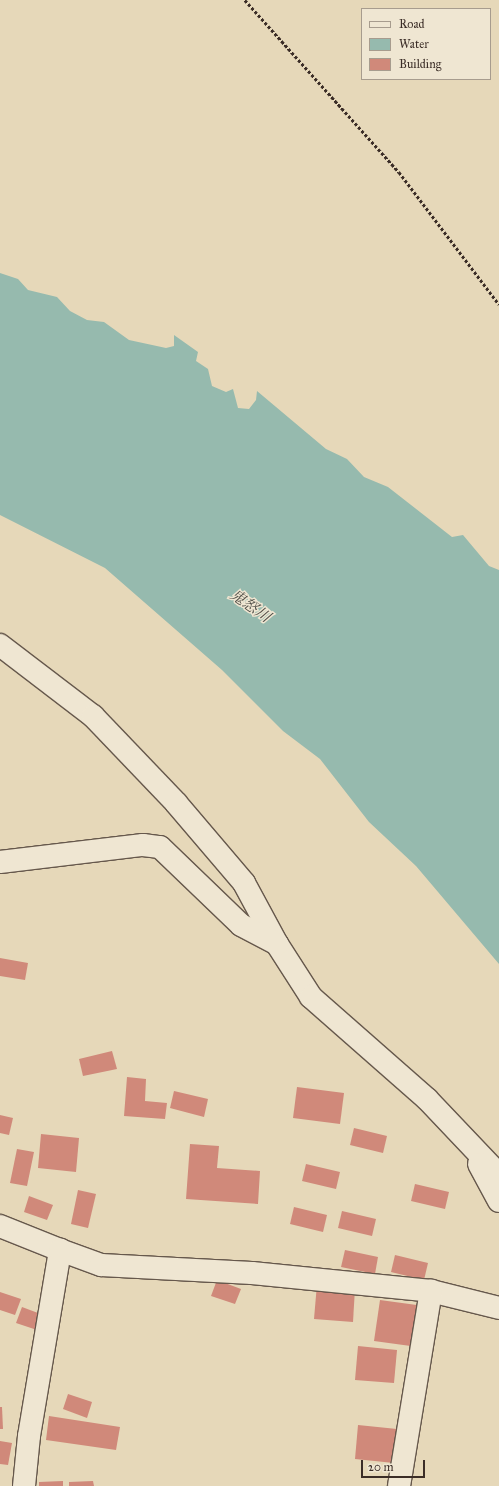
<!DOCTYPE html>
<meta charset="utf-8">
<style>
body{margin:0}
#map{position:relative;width:499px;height:1486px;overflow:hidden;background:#e6d8b9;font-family:"IM FELL Great Primer","Noto Serif JP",serif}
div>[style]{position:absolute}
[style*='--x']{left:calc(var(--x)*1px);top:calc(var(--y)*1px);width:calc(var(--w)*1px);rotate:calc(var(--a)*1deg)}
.water>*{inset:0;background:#96baae}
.building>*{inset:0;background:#d0897a}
.path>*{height:2.5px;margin-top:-1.25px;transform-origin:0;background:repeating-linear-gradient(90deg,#3b2d27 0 3px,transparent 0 5px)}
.roads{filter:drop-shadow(1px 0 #66584c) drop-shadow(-1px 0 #66584c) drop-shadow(0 1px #66584c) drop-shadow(0 -1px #66584c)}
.minor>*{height:22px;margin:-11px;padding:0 11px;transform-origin:11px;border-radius:11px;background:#efe6d2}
span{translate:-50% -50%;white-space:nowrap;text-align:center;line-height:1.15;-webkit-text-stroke:3px #efe6d2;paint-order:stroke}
.water-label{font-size:15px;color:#525049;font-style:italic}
.legend{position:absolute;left:361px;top:8px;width:130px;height:72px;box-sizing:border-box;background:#efe6d2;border:1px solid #a79c8e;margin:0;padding:5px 7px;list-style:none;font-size:12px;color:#3b2d27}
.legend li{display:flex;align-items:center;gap:8px;height:20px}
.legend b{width:20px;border:1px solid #a79c8e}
.scale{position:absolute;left:361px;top:1460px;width:64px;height:18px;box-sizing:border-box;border:2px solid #3b2d27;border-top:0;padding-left:5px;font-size:12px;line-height:14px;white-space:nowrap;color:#3b2d27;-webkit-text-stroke:3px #efe6d2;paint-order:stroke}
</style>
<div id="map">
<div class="water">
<div style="clip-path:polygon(0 273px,18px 279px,28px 290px,57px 297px,70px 311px,87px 320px,104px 322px,129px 340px,166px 348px,174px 346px,174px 335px,198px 352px,196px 361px,208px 369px,212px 386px,226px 392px,233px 389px,238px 408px,249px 409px,256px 400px,257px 391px,326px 449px,347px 459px,364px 477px,388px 487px,452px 537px,463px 535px,489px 566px,499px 570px,499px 964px,416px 866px,369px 822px,320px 759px,283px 731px,222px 670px,105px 568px,0 515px)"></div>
</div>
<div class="building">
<div style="clip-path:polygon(0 958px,28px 963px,25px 980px,0 976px)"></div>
<div style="clip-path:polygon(112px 1051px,117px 1069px,83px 1076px,79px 1059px)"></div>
<div style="clip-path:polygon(127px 1077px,146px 1079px,145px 1101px,167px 1103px,165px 1119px,124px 1116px)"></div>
<div style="clip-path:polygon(297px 1087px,344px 1093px,340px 1124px,293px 1118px)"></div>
<div style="clip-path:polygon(174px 1091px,208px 1099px,204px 1117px,170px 1108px)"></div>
<div style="clip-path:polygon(0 1115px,13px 1118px,9px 1135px,0 1133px)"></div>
<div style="clip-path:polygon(354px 1128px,387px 1136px,383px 1153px,350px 1145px)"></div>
<div style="clip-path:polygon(41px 1134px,79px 1138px,76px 1172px,38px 1168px)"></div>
<div style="clip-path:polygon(190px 1144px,219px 1146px,217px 1168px,260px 1171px,258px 1204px,186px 1199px)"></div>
<div style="clip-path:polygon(17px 1149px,34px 1152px,27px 1186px,10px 1183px)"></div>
<div style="clip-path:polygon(306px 1164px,340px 1172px,336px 1189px,302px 1181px)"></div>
<div style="clip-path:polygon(415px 1184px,449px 1192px,445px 1209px,411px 1201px)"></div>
<div style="clip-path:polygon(78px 1190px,96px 1194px,88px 1228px,71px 1224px)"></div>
<div style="clip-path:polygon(29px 1196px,53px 1205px,47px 1220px,24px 1212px)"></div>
<div style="clip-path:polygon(294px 1207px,327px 1215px,323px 1232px,290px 1224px)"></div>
<div style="clip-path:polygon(342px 1211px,376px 1219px,372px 1236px,338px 1228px)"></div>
<div style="clip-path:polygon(345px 1250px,378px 1257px,375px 1274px,341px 1267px)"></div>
<div style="clip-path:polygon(395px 1255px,428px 1263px,424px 1280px,391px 1272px)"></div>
<div style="clip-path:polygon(217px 1280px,241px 1289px,235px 1304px,211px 1296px)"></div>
<div style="clip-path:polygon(317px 1284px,355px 1288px,353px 1322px,314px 1319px)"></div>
<div style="clip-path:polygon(0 1292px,21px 1299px,15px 1315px,0 1310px)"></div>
<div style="clip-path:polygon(380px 1300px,424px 1306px,418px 1347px,374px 1341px)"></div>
<div style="clip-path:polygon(22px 1307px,46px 1316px,40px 1331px,16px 1323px)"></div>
<div style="clip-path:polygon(358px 1346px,397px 1350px,394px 1383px,355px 1380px)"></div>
<div style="clip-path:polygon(68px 1394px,92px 1402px,87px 1418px,63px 1409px)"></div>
<div style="clip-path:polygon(0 1407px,2px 1407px,3px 1429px,0 1429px)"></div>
<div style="clip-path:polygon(49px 1416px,120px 1427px,116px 1450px,46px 1440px)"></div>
<div style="clip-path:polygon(358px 1425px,397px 1429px,394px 1463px,355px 1459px)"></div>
<div style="clip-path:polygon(0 1441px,12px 1443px,8px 1465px,0 1464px)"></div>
<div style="clip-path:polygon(63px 1481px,63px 1486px,39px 1486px,39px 1482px)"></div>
<div style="clip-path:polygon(93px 1481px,94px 1486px,69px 1486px,69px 1482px)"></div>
</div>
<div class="path">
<div style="--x:245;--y:0;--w:231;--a:48.2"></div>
<div style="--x:399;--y:172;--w:166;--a:52.9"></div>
</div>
<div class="roads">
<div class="minor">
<div style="--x:0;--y:645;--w:117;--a:37.4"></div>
<div style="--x:93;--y:716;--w:120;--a:46.3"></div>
<div style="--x:176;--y:803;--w:105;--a:49.6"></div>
<div style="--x:244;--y:883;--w:69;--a:61.6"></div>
<div style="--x:277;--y:944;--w:63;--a:57.3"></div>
<div style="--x:311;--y:997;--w:154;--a:41.3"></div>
<div style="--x:427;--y:1099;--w:105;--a:46.5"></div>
<div style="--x:0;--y:862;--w:144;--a:-6.8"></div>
<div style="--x:143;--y:845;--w:17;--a:7"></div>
<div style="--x:160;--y:847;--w:112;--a:43.9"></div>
<div style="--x:241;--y:925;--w:41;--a:27.8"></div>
<div style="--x:479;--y:1164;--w:42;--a:61.6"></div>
<div style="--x:0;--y:1226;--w:65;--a:21.8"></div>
<div style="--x:24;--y:1486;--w:50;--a:-84.3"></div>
<div style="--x:29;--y:1436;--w:189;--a:-80.5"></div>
<div style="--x:60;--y:1250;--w:44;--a:20.1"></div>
<div style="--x:101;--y:1265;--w:151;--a:3"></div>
<div style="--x:252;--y:1273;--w:180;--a:5.7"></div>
<div style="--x:431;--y:1291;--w:70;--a:14"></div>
<div style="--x:399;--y:1486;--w:198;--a:-80.7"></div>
</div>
</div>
<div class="water-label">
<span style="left:250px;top:606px;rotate:35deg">鬼怒川</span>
</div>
<ul class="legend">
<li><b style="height:5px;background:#efe6d2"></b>Road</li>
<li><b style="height:11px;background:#96baae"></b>Water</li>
<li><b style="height:11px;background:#d0897a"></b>Building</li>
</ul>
<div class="scale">20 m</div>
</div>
